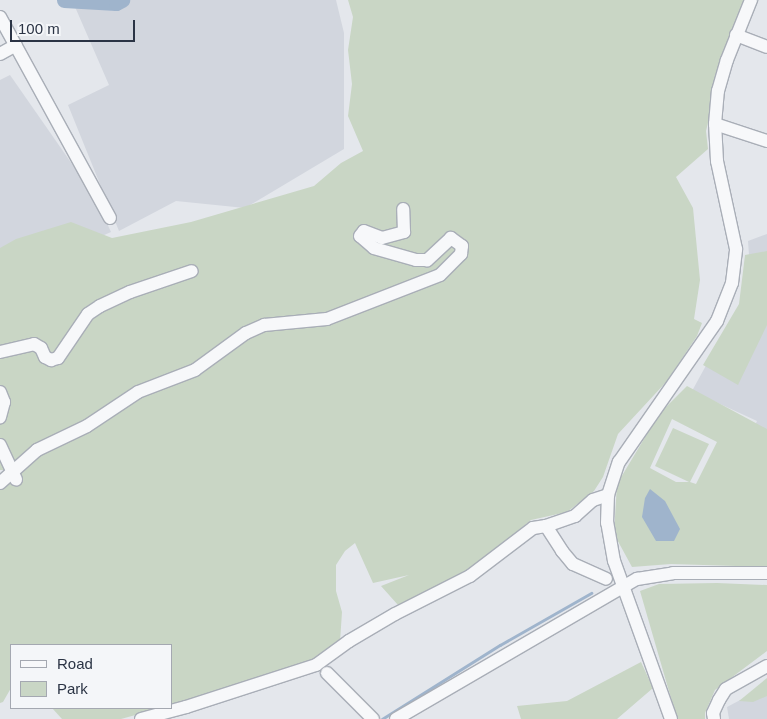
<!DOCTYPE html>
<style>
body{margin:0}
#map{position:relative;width:767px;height:719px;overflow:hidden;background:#e4e7ec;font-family:Helvetica,sans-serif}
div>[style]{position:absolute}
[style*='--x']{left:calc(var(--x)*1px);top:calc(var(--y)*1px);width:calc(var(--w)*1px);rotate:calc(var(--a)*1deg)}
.built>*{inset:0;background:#d2d6de}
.green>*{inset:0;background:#c9d6c5}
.water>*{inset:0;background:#9fb4cc}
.stream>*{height:2.5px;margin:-1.25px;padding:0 1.25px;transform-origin:1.25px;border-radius:1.25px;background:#9fb4cc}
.river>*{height:15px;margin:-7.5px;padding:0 7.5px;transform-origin:7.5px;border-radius:7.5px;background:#9fb4cc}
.roads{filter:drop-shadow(1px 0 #a9aeb7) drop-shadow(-1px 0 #a9aeb7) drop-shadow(0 1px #a9aeb7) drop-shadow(0 -1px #a9aeb7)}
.minor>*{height:12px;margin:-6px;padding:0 6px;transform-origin:6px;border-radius:6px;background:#f7f8fa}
span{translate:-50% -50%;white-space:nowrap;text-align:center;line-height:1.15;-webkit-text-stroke:4.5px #f4f6f9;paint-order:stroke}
.legend{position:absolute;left:10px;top:644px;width:162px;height:65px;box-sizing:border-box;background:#f4f6f9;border:1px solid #a4a8b1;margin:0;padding:6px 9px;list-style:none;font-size:15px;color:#2b3445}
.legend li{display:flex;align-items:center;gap:10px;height:25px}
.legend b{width:25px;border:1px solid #a4a8b1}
.scale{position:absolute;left:10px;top:20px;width:125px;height:22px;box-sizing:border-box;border:2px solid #2b3445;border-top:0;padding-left:6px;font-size:15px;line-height:18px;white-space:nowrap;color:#2b3445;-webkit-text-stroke:4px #f4f6f9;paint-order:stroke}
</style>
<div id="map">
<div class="built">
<div style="clip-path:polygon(72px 0,336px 0,344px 33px,344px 149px,245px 208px,176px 201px,119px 231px,68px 105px,109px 85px)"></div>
<div style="clip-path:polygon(10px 75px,95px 197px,111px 232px,70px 250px,0 253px,0 80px)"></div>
<div style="clip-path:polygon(767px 234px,767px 558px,726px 489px,757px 421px,692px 391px,743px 298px,749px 255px,748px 241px)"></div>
<div style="clip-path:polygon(767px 686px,767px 719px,729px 719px,727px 707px)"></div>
</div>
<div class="green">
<div style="clip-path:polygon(348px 0,745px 0,715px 75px,713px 102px,706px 131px,708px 149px,676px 177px,693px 208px,700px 280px,694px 319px,702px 323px,697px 336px,667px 381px,618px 434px,603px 477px,594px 491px,567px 512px,531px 520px,445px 591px,398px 605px,381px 586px,409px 575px,373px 583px,355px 543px,345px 551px,336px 565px,336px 591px,342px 612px,340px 642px,310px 661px,239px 686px,171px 705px,171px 645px,11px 645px,11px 688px,3px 702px,0 703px,0 485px,7px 470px,0 470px,0 248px,16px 239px,71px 222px,112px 238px,191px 222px,314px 186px,341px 163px,363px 151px,348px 116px,352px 84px,348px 50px,353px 17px)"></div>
<div style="clip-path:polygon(767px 251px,767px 325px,738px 385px,703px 365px,739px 304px,745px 255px)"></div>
<div style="clip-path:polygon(evenodd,687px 386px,767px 429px,767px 569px,736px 566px,671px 564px,632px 567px,614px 534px,617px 484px,659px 414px,687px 386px,672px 419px,717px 442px,696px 484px,690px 482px,709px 444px,673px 428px,655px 466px,689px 482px,676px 482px,650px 468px,672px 419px)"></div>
<div style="clip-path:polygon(717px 583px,767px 585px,767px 651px,715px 690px,705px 713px,705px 719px,677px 719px,640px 591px,659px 584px)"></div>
<div style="clip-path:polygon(641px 662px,653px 688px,617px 719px,521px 719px,517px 706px,567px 701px)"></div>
<div style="clip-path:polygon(767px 678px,767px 696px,753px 702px,739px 701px)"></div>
<div style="clip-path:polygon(52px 708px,161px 708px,121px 719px,62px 719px)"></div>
</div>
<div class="water">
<div style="clip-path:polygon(650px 489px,665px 501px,680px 529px,674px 541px,656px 541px,642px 517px,645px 498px)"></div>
</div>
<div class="stream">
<div style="--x:382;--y:719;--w:139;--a:-32.1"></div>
<div style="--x:500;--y:645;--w:105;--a:-29.7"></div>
</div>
<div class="river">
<div style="--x:64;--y:0;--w:52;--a:3.3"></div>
<div style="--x:116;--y:3;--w:7;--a:-27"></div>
</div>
<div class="roads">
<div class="minor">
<div style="--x:0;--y:17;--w:229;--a:61.3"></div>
<div style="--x:736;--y:35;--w:33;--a:21"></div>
<div style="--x:0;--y:54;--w:18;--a:-29"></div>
<div style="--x:715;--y:124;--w:55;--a:18.1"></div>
<div style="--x:0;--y:352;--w:35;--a:-13"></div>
<div style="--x:34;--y:344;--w:8;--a:30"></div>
<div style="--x:41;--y:348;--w:10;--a:66"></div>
<div style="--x:45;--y:357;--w:7;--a:27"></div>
<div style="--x:51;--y:360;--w:7;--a:-16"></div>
<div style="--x:58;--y:358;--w:53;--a:-55.7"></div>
<div style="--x:88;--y:314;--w:14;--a:-34"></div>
<div style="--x:100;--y:306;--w:33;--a:-25"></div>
<div style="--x:130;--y:292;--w:65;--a:-18.7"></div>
<div style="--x:0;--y:392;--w:11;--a:68"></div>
<div style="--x:4;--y:402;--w:16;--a:105"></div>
<div style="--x:0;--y:445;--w:38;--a:65"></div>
<div style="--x:0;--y:483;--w:50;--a:-41.7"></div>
<div style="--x:37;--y:450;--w:55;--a:-25.6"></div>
<div style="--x:87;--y:426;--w:61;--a:-33.7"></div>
<div style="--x:138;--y:392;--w:61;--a:-21.1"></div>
<div style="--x:195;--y:370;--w:63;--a:-36"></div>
<div style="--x:246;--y:333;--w:20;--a:-24"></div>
<div style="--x:264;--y:325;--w:63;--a:-5.4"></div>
<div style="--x:327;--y:319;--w:121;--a:-21.3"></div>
<div style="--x:440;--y:275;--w:30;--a:-45"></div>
<div style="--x:461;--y:254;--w:8;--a:-83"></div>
<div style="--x:462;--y:246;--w:14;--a:-144"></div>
<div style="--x:451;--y:238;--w:33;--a:137"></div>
<div style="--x:427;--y:260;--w:11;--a:180"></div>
<div style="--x:416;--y:260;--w:44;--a:-164.1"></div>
<div style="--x:374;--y:248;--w:18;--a:-139"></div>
<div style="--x:360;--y:236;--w:6;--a:-51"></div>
<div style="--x:364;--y:231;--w:19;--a:21"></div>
<div style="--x:382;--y:238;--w:23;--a:-15"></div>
<div style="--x:404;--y:232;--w:23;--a:-92"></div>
<div style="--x:546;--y:526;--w:31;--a:-19"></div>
<div style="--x:575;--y:516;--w:24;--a:-42"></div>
<div style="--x:593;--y:500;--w:16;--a:-18"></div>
<div style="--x:327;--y:673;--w:65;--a:45"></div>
<div style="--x:141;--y:719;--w:47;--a:-14.9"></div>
<div style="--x:186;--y:707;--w:137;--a:-17.9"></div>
<div style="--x:316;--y:665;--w:41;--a:-36"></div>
<div style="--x:349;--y:641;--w:53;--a:-30.4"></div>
<div style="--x:395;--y:614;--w:84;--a:-26.9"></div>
<div style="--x:470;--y:576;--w:79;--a:-37.3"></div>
<div style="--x:533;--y:528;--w:13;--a:-9"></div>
<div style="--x:546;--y:526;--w:30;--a:57"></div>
<div style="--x:562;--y:551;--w:17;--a:50"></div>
<div style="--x:573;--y:564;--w:36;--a:24"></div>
<div style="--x:396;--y:719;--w:279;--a:-30.2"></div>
<div style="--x:637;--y:579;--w:36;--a:-9"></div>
<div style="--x:673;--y:573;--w:94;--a:0"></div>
<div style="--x:671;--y:719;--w:168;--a:-109.8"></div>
<div style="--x:614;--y:561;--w:39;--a:-100"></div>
<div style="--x:607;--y:523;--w:28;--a:-88"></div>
<div style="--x:608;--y:495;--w:35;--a:-72"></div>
<div style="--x:619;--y:462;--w:172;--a:-55.2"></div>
<div style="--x:717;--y:321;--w:41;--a:-68.5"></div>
<div style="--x:732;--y:283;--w:34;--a:-83"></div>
<div style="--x:736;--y:249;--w:90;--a:-102.2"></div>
<div style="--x:717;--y:161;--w:37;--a:-93"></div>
<div style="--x:715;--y:124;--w:33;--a:-85"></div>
<div style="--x:718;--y:91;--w:32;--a:-74"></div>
<div style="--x:727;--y:60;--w:65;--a:-68.2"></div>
<div style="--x:714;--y:719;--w:6;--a:-99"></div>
<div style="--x:713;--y:713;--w:14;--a:-65"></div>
<div style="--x:719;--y:700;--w:13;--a:-58"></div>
<div style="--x:726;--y:689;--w:47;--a:-29.3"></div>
</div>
</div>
<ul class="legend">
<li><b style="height:6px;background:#f7f8fa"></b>Road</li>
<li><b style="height:14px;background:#c9d6c5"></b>Park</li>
</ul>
<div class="scale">100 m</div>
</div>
